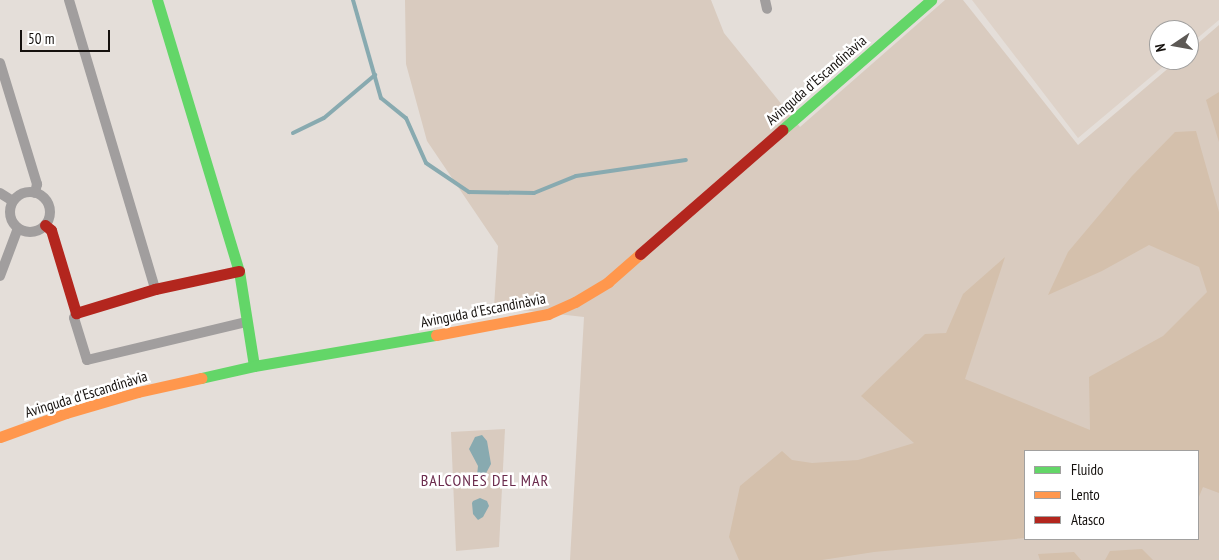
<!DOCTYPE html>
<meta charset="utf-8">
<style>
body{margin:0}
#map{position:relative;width:1219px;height:560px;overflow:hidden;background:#e4ded9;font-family:"PT Sans Narrow",sans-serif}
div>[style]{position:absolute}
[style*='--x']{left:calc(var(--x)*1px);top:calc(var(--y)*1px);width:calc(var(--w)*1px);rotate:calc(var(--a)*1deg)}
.built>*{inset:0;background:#ded2c8}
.green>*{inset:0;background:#d9cbbf}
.forest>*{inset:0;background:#d4c0ac}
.water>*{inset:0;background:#88aab0}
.stream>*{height:4px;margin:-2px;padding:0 2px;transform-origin:2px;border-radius:2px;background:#88aab0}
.street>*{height:10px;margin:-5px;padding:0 5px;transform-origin:5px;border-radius:5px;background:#a19e9e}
.street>.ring{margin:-5px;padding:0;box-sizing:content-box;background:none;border:10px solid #a19e9e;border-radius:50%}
.fast>*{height:11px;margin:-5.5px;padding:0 5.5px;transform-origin:5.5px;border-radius:5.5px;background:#63d668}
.slow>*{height:11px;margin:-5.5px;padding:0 5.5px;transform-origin:5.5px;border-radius:5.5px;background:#ff974d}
.jam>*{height:11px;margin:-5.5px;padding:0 5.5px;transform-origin:5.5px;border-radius:5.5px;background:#b3261e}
span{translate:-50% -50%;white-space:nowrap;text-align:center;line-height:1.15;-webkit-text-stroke:5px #fff;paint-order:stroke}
.street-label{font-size:15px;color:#15110e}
.neighbourhood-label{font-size:16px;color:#6b2b4d;letter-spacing:1px}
.legend{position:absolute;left:1024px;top:450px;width:175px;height:90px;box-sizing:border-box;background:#fff;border:1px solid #a1a09f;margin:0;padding:6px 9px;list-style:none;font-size:15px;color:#15110e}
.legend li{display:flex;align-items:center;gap:10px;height:25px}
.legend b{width:25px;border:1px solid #a1a09f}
.north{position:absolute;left:1149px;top:20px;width:50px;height:50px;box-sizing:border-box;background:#fff;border:1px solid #a1a09f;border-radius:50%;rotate:258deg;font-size:14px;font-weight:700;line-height:20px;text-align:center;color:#15110e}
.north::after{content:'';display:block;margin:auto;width:18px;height:22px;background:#5d5955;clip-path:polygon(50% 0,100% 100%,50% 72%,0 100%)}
.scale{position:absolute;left:20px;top:30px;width:90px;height:22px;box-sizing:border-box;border:2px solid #15110e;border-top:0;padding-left:6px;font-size:15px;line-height:18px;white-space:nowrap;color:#15110e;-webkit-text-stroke:4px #fff;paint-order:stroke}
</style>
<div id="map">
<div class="built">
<div style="clip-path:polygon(972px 0,1219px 0,1219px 20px,1189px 45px,1189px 30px,1159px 30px,1159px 60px,1171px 60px,1078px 138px)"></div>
</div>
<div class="green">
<div style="clip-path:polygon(evenodd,405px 0,711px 0,724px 33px,800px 127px,945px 0,963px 0,1078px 145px,1178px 60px,1189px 60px,1189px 51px,1219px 25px,1219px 560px,570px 560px,584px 317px,494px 307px,498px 246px,427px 141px,406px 64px,405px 0,1025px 451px,1198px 451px,1198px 539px,1025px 539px,1025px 451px)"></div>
<div style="clip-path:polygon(505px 429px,499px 547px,456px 551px,451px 432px)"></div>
</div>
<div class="forest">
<div style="clip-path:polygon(1219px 92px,1219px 142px,1206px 100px)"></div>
<div style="clip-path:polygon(1196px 131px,1219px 212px,1219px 493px,1203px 487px,1198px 499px,1198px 451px,1025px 451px,1025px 538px,874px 552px,822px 560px,739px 560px,729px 537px,740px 486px,782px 451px,792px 460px,812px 463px,858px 460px,914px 443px,861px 396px,925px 334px,946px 333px,963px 294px,1005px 257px,965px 379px,1090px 430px,1089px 377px,1163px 336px,1207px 292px,1199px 267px,1149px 245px,1102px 271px,1048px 295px,1068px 252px,1132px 176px,1175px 132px)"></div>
<div style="clip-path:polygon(1142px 549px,1153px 560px,1105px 560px,1110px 551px)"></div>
<div style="clip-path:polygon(1074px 552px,1081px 560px,1040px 560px,1038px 554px)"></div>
</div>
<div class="water">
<div style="clip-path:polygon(482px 435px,487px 441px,491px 464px,484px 477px,486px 485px,479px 487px,476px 485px,478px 466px,469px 449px,475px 437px)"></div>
<div style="clip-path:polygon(480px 498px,487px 501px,489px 506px,483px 517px,478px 520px,473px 514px,472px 503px,473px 501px)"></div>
</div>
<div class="stream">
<div style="--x:353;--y:0;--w:102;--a:74.1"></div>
<div style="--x:381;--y:98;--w:32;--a:39"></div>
<div style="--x:406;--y:118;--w:49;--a:66"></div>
<div style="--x:426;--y:163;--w:52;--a:34"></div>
<div style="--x:469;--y:192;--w:65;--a:0.9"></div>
<div style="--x:534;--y:193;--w:45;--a:-22"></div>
<div style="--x:576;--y:176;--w:111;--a:-8.3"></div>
<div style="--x:293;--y:133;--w:34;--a:-26"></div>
<div style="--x:324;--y:118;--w:67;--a:-40.1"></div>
</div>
<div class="street">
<div style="--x:69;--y:0;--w:302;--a:73.4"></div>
<div style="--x:765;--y:0;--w:9;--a:77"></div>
<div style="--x:0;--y:63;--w:127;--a:73"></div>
<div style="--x:37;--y:184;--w:9;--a:103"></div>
<div class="ring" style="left:10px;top:192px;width:30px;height:30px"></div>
<div style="--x:0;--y:193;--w:15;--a:32"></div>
<div style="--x:0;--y:276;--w:51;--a:-69.4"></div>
<div style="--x:76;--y:313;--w:5;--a:112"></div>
<div style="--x:74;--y:318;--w:44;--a:72.8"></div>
<div style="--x:87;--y:360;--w:163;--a:-13.4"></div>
</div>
<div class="fast">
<div style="--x:157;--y:0;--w:283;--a:73.2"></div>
<div style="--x:239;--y:271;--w:96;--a:81"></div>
<div style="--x:782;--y:130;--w:198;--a:-41.1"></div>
<div style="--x:201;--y:378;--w:54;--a:-12.8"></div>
<div style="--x:254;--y:366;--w:185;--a:-9.7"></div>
</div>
<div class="slow">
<div style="--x:436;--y:335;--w:114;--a:-10.6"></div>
<div style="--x:548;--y:314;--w:30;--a:-24"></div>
<div style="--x:575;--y:302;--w:39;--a:-31"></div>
<div style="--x:608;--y:282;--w:43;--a:-41.2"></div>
<div style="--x:0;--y:437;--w:70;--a:-20"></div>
<div style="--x:66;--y:413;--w:75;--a:-16.3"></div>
<div style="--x:138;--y:392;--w:65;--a:-12.5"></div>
</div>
<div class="jam">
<div style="--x:45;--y:225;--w:8;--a:40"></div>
<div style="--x:51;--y:230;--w:87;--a:73.2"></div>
<div style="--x:76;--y:313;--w:83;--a:-16.9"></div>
<div style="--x:155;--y:289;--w:86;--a:-12.1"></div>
<div style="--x:640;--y:254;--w:189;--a:-41.1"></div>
</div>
<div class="street-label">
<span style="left:816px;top:80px;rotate:-41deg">Avinguda d'Escandinàvia</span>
<span style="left:483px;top:310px;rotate:-11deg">Avinguda d'Escandinàvia</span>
<span style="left:86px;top:394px;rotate:-17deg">Avinguda d'Escandinàvia</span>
</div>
<div class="neighbourhood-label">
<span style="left:485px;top:480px">BALCONES DEL MAR</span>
</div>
<ul class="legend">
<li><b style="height:6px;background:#63d668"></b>Fluido</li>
<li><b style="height:6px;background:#ff974d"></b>Lento</li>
<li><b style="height:6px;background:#b3261e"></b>Atasco</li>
</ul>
<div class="north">N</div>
<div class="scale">50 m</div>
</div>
